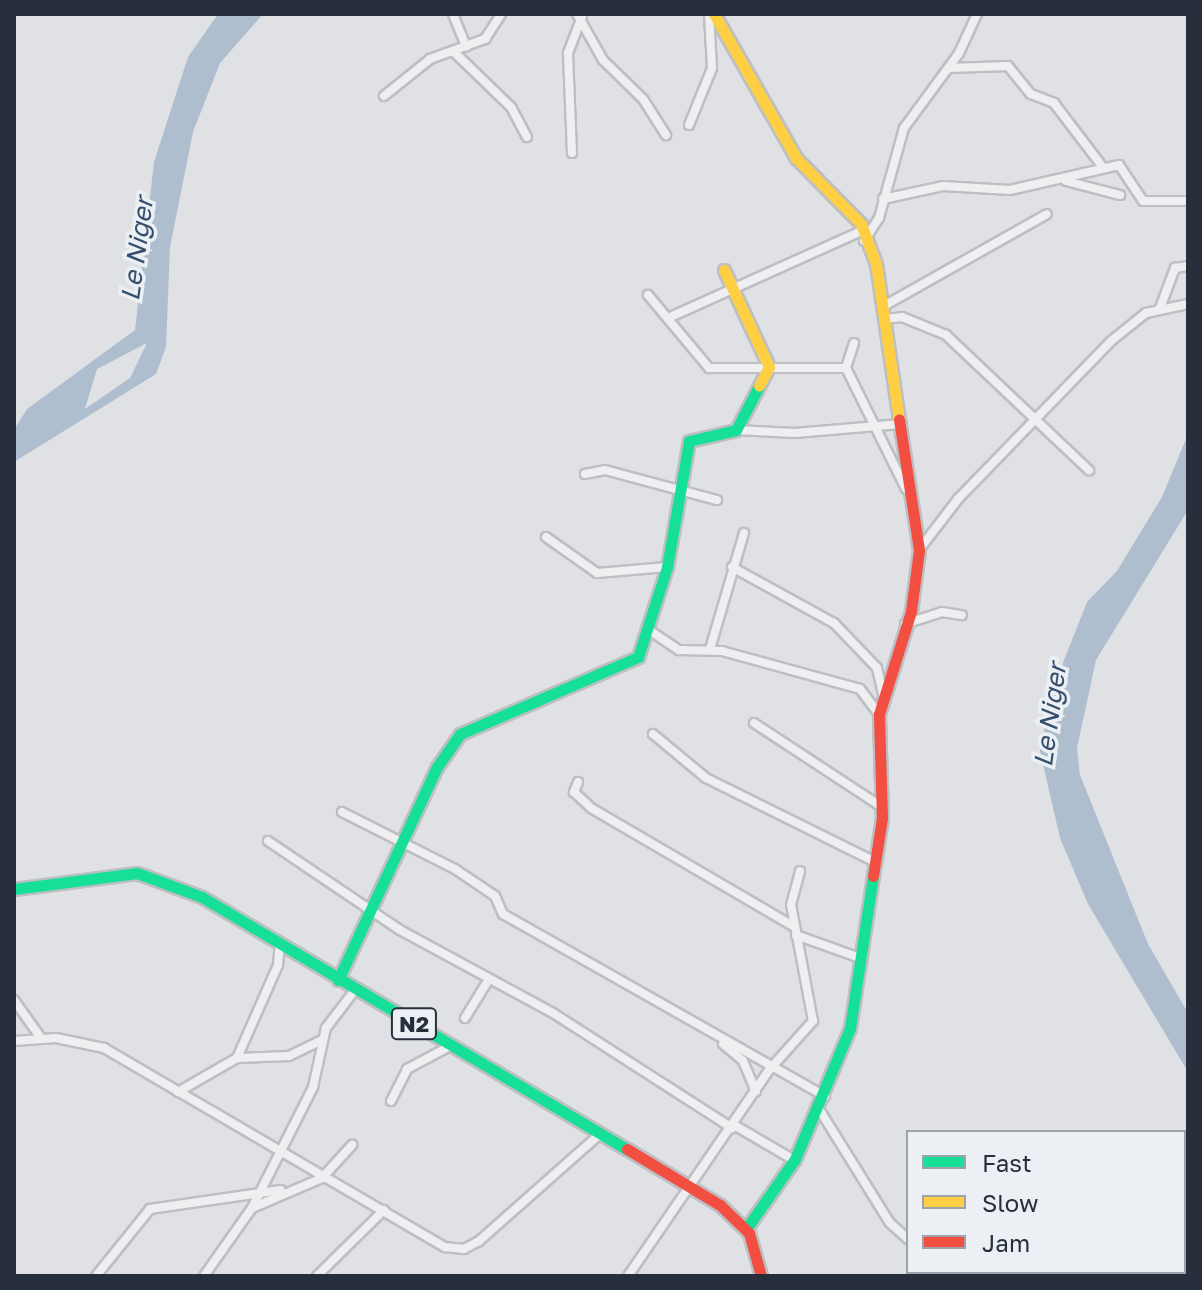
<!DOCTYPE html>
<style>
body{margin:0}
#map{position:relative;width:1202px;height:1290px;overflow:hidden;background:#dfe1e4;font-family:"Golos Text",sans-serif}
div>[style]{position:absolute}
[style*='--x']{left:calc(var(--x)*1px);top:calc(var(--y)*1px);width:calc(var(--w)*1px);rotate:calc(var(--a)*1deg)}
.water>*{inset:0;background:#afbece}
.roads{filter:drop-shadow(2px 0 #bdbfc2) drop-shadow(-2px 0 #bdbfc2) drop-shadow(0 2px #bdbfc2) drop-shadow(0 -2px #bdbfc2)}
.street>*{height:8px;margin:-4px;padding:0 4px;transform-origin:4px;border-radius:4px;background:#efeff1}
.fast>*{height:11px;margin:-5.5px;padding:0 5.5px;transform-origin:5.5px;border-radius:5.5px;background:#16e098}
.slow>*{height:11px;margin:-5.5px;padding:0 5.5px;transform-origin:5.5px;border-radius:5.5px;background:#ffcf43}
.jam>*{height:11px;margin:-5.5px;padding:0 5.5px;transform-origin:5.5px;border-radius:5.5px;background:#f24e42}
span{translate:-50% -50%;white-space:nowrap;text-align:center;line-height:1.15;-webkit-text-stroke:7px #ecf0f4;paint-order:stroke}
.shield-label span{padding:2px 6px;background:#ecf0f4;border:2px solid;border-radius:6px;-webkit-text-stroke-width:0}
.shield-label{font-size:22px;color:#272f3c;font-weight:700}
.water-label{font-size:26px;color:#344f6d;font-style:italic}
.frame{position:absolute;inset:0;border:16px solid #272f3c;pointer-events:none}
.legend{position:absolute;left:906px;top:1130px;width:280px;height:144px;box-sizing:border-box;background:#ecf0f4;border:2px solid #9da3aa;margin:0;padding:10px 14px;list-style:none;font-size:24px;color:#272f3c}
.legend li{display:flex;align-items:center;gap:16px;height:40px}
.legend b{width:40px;border:2px solid #9da3aa}
</style>
<div id="map">
<div class="water">
<div style="clip-path:polygon(evenodd,218px 14px,263px 14px,220px 63px,193px 132px,170px 247px,166px 347px,156px 374px,14px 462px,14px 430px,27px 409px,135px 330px,154px 162px,188px 57px,218px 14px,147px 343px,130px 378px,85px 409px,97px 369px,147px 343px)"></div>
<div style="clip-path:polygon(1188px 434px,1188px 510px,1096px 660px,1077px 748px,1080px 775px,1148px 944px,1188px 1013px,1188px 1072px,1088px 904px,1060px 838px,1040px 751px,1053px 688px,1087px 602px,1117px 571px,1162px 497px)"></div>
</div>
<div class="roads">
<div class="street">
<div style="--x:453;--y:14;--w:35;--a:68"></div>
<div style="--x:577;--y:14;--w:53;--a:60.5"></div>
<div style="--x:603;--y:60;--w:56;--a:44.3"></div>
<div style="--x:643;--y:99;--w:43;--a:57.4"></div>
<div style="--x:453;--y:51;--w:81;--a:44"></div>
<div style="--x:511;--y:107;--w:34;--a:62"></div>
<div style="--x:949;--y:68;--w:59;--a:-1.9"></div>
<div style="--x:1008;--y:66;--w:36;--a:51"></div>
<div style="--x:1031;--y:94;--w:25;--a:21"></div>
<div style="--x:1054;--y:103;--w:79;--a:52.7"></div>
<div style="--x:384;--y:96;--w:59;--a:-38.8"></div>
<div style="--x:430;--y:59;--w:59;--a:-20"></div>
<div style="--x:485;--y:39;--w:30;--a:-57"></div>
<div style="--x:689;--y:125;--w:61;--a:-68"></div>
<div style="--x:712;--y:68;--w:54;--a:-93.2"></div>
<div style="--x:572;--y:153;--w:100;--a:-92.3"></div>
<div style="--x:568;--y:53;--w:39;--a:-69"></div>
<div style="--x:1066;--y:181;--w:56;--a:14.5"></div>
<div style="--x:883;--y:199;--w:61;--a:-12.2"></div>
<div style="--x:943;--y:186;--w:67;--a:3.4"></div>
<div style="--x:1010;--y:190;--w:112;--a:-12.9"></div>
<div style="--x:1119;--y:165;--w:43;--a:56.3"></div>
<div style="--x:1143;--y:201;--w:45;--a:0"></div>
<div style="--x:864;--y:241;--w:27;--a:-57"></div>
<div style="--x:879;--y:218;--w:93;--a:-74.5"></div>
<div style="--x:904;--y:128;--w:93;--a:-53.7"></div>
<div style="--x:959;--y:53;--w:43;--a:-65.2"></div>
<div style="--x:648;--y:295;--w:95;--a:50.1"></div>
<div style="--x:709;--y:368;--w:137;--a:0"></div>
<div style="--x:882;--y:307;--w:189;--a:-29.4"></div>
<div style="--x:1160;--y:308;--w:43;--a:-69.4"></div>
<div style="--x:1175;--y:268;--w:13;--a:-9"></div>
<div style="--x:668;--y:318;--w:213;--a:-24.2"></div>
<div style="--x:884;--y:319;--w:18;--a:-6"></div>
<div style="--x:902;--y:317;--w:48;--a:22.2"></div>
<div style="--x:946;--y:335;--w:197;--a:43.4"></div>
<div style="--x:854;--y:343;--w:26;--a:108"></div>
<div style="--x:846;--y:368;--w:135;--a:63.6"></div>
<div style="--x:736;--y:430;--w:59;--a:2.9"></div>
<div style="--x:795;--y:433;--w:106;--a:-4.9"></div>
<div style="--x:585;--y:474;--w:20;--a:-11"></div>
<div style="--x:605;--y:470;--w:116;--a:15"></div>
<div style="--x:546;--y:537;--w:62;--a:35.2"></div>
<div style="--x:597;--y:573;--w:70;--a:-4.9"></div>
<div style="--x:919;--y:550;--w:64;--a:-52.6"></div>
<div style="--x:958;--y:499;--w:220;--a:-45.9"></div>
<div style="--x:1111;--y:341;--w:45;--a:-38.7"></div>
<div style="--x:1146;--y:313;--w:43;--a:-12.1"></div>
<div style="--x:732;--y:567;--w:116;--a:28.8"></div>
<div style="--x:834;--y:623;--w:62;--a:46.3"></div>
<div style="--x:877;--y:668;--w:28;--a:77"></div>
<div style="--x:905;--y:624;--w:39;--a:-18"></div>
<div style="--x:942;--y:612;--w:20;--a:9"></div>
<div style="--x:649;--y:630;--w:36;--a:34"></div>
<div style="--x:679;--y:650;--w:43;--a:1.3"></div>
<div style="--x:722;--y:651;--w:143;--a:15.4"></div>
<div style="--x:860;--y:689;--w:31;--a:53"></div>
<div style="--x:710;--y:649;--w:121;--a:-73.7"></div>
<div style="--x:754;--y:723;--w:153;--a:33.3"></div>
<div style="--x:653;--y:734;--w:69;--a:39.7"></div>
<div style="--x:706;--y:778;--w:186;--a:26.4"></div>
<div style="--x:578;--y:782;--w:11;--a:112"></div>
<div style="--x:574;--y:792;--w:23;--a:43"></div>
<div style="--x:591;--y:808;--w:236;--a:30.3"></div>
<div style="--x:342;--y:812;--w:127;--a:26.8"></div>
<div style="--x:455;--y:869;--w:48;--a:34"></div>
<div style="--x:495;--y:896;--w:20;--a:66"></div>
<div style="--x:503;--y:914;--w:370;--a:29.5"></div>
<div style="--x:268;--y:841;--w:159;--a:34"></div>
<div style="--x:400;--y:930;--w:174;--a:28.5"></div>
<div style="--x:553;--y:1013;--w:213;--a:32.7"></div>
<div style="--x:796;--y:935;--w:71;--a:19.7"></div>
<div style="--x:14;--y:1000;--w:47;--a:54.6"></div>
<div style="--x:465;--y:1018;--w:46;--a:-58.4"></div>
<div style="--x:14;--y:1041;--w:42;--a:-4.1"></div>
<div style="--x:56;--y:1038;--w:49;--a:11.8"></div>
<div style="--x:104;--y:1048;--w:395;--a:30.3"></div>
<div style="--x:445;--y:1247;--w:19;--a:6"></div>
<div style="--x:464;--y:1249;--w:17;--a:-28"></div>
<div style="--x:479;--y:1241;--w:162;--a:-41.5"></div>
<div style="--x:723;--y:1044;--w:26;--a:40"></div>
<div style="--x:743;--y:1061;--w:33;--a:67"></div>
<div style="--x:237;--y:1058;--w:102;--a:-66.2"></div>
<div style="--x:278;--y:965;--w:21;--a:-85"></div>
<div style="--x:178;--y:1092;--w:68;--a:-30"></div>
<div style="--x:237;--y:1058;--w:52;--a:-2.2"></div>
<div style="--x:289;--y:1056;--w:37;--a:-26"></div>
<div style="--x:391;--y:1101;--w:36;--a:-63"></div>
<div style="--x:407;--y:1069;--w:49;--a:-28.1"></div>
<div style="--x:819;--y:1109;--w:134;--a:58.1"></div>
<div style="--x:890;--y:1223;--w:24;--a:42"></div>
<div style="--x:734;--y:1125;--w:69;--a:30.3"></div>
<div style="--x:252;--y:1208;--w:136;--a:-63.2"></div>
<div style="--x:313;--y:1087;--w:60;--a:-77.6"></div>
<div style="--x:326;--y:1028;--w:48;--a:-52.7"></div>
<div style="--x:943;--y:1272;--w:4;--a:63"></div>
<div style="--x:96;--y:1276;--w:86;--a:-51.1"></div>
<div style="--x:150;--y:1209;--w:132;--a:-8.3"></div>
<div style="--x:204;--y:1276;--w:83;--a:-54.8"></div>
<div style="--x:252;--y:1208;--w:76;--a:-23.2"></div>
<div style="--x:322;--y:1178;--w:45;--a:-47.7"></div>
<div style="--x:317;--y:1276;--w:94;--a:-44.6"></div>
<div style="--x:628;--y:1276;--w:250;--a:-55.6"></div>
<div style="--x:769;--y:1070;--w:66;--a:-48.1"></div>
<div style="--x:813;--y:1021;--w:118;--a:-100.7"></div>
<div style="--x:791;--y:905;--w:35;--a:-75"></div>
</div>
<div class="fast">
<div style="--x:14;--y:889;--w:124;--a:-7.4"></div>
<div style="--x:137;--y:873;--w:69;--a:20.3"></div>
<div style="--x:202;--y:897;--w:494;--a:30.7"></div>
<div style="--x:338;--y:980;--w:235;--a:-65.1"></div>
<div style="--x:437;--y:767;--w:40;--a:-55.1"></div>
<div style="--x:460;--y:734;--w:194;--a:-23.4"></div>
<div style="--x:638;--y:657;--w:95;--a:-72.1"></div>
<div style="--x:667;--y:567;--w:128;--a:-80.1"></div>
<div style="--x:689;--y:441;--w:48;--a:-13.2"></div>
<div style="--x:736;--y:430;--w:50;--a:-62.4"></div>
<div style="--x:746;--y:1229;--w:85;--a:-55"></div>
<div style="--x:795;--y:1159;--w:142;--a:-67.2"></div>
<div style="--x:850;--y:1028;--w:154;--a:-81.4"></div>
</div>
<div class="slow">
<div style="--x:714;--y:14;--w:166;--a:60.3"></div>
<div style="--x:796;--y:158;--w:93;--a:45.4"></div>
<div style="--x:861;--y:224;--w:43;--a:69.4"></div>
<div style="--x:876;--y:264;--w:158;--a:81.6"></div>
<div style="--x:724;--y:270;--w:107;--a:65.1"></div>
<div style="--x:769;--y:367;--w:21;--a:118"></div>
</div>
<div class="jam">
<div style="--x:873;--y:876;--w:59;--a:-81.2"></div>
<div style="--x:882;--y:818;--w:104;--a:-91.7"></div>
<div style="--x:879;--y:714;--w:108;--a:-72.7"></div>
<div style="--x:911;--y:611;--w:62;--a:-82.5"></div>
<div style="--x:919;--y:550;--w:132;--a:-98.7"></div>
<div style="--x:627;--y:1149;--w:109;--a:31.1"></div>
<div style="--x:720;--y:1205;--w:40;--a:44"></div>
<div style="--x:749;--y:1233;--w:45;--a:74.4"></div>
</div>
</div>
<div class="shield-label">
<span style="left:414px;top:1024px">N2</span>
</div>
<div class="water-label">
<span style="left:137px;top:249px;rotate:-82deg">Le Niger</span>
<span style="left:1050px;top:715px;rotate:-82deg">Le Niger</span>
</div>
<div class="frame"></div>
<ul class="legend">
<li><b style="height:10px;background:#16e098"></b>Fast</li>
<li><b style="height:10px;background:#ffcf43"></b>Slow</li>
<li><b style="height:10px;background:#f24e42"></b>Jam</li>
</ul>
</div>
